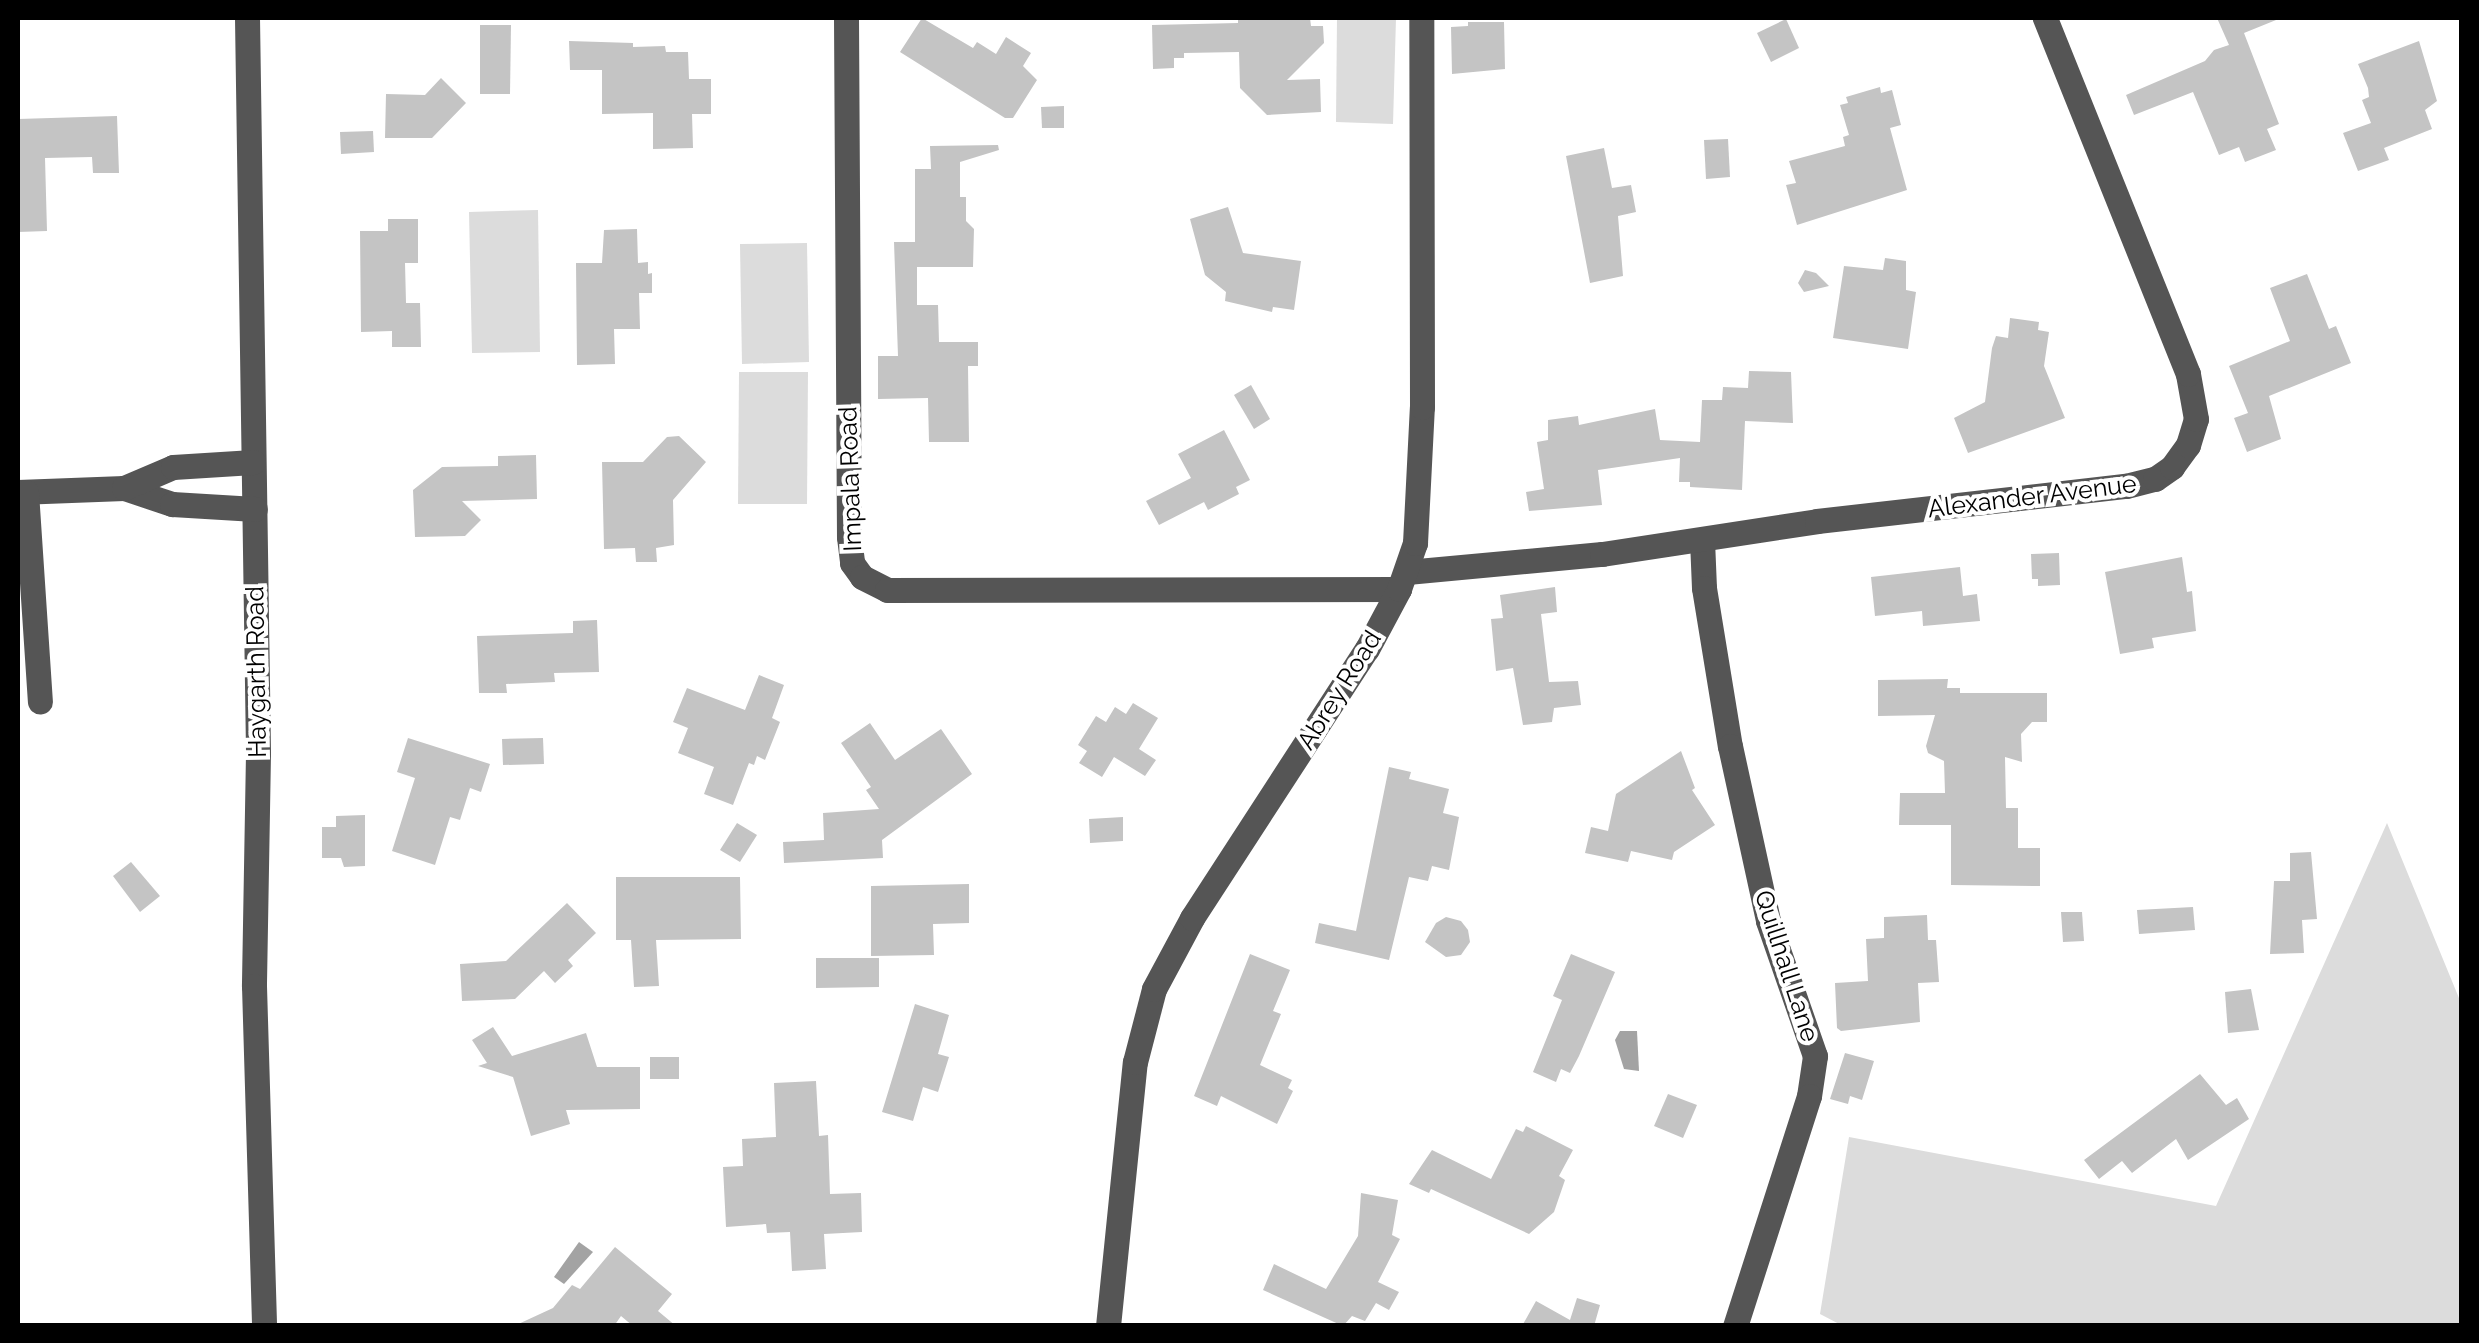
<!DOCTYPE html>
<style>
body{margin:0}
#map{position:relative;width:2479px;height:1343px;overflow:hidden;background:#fff;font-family:Raleway,sans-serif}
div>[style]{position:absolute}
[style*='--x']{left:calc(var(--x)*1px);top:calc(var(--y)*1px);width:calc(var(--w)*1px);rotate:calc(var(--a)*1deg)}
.green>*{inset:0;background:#dcdcdc}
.water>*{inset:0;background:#a3a3a3}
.building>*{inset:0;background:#c4c4c4}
.minor>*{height:25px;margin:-12.5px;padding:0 12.5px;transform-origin:12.5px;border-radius:12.5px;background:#555}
span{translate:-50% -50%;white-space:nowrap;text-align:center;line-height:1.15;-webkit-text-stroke:8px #fff;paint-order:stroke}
.street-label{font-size:25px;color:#000}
.frame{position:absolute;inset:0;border:20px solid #000;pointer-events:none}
</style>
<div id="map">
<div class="green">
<div style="clip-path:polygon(1337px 18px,1396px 18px,1393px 124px,1336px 122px)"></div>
<div style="clip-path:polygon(538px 210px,540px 352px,472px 353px,469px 212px)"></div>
<div style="clip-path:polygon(807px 243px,809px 362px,742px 364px,740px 244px)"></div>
<div style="clip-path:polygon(739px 372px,808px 372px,807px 504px,738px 504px)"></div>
<div style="clip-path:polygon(2387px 823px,2461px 1003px,2461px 1325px,1843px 1326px,1820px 1314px,1849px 1137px,2216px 1206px)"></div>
</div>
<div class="water">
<div style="clip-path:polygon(1620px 1031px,1637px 1031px,1639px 1071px,1624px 1069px,1615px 1040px)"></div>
<div style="clip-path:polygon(579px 1242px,593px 1252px,564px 1284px,554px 1277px)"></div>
</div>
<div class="building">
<div style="clip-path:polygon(922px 18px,973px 48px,977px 42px,996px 54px,1006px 37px,1031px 53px,1023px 66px,1037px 80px,1013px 118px,1005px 118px,900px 52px)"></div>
<div style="clip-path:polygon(1238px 18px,1310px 18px,1311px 26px,1323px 26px,1324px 43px,1287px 80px,1320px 79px,1321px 112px,1267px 115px,1240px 88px,1239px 52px,1184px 53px,1184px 58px,1174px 58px,1174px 68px,1153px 69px,1152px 25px,1238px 23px)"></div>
<div style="clip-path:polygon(2217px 18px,2281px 18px,2244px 33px,2279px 124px,2267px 129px,2276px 150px,2245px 162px,2239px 147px,2219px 155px,2193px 92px,2134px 115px,2126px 95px,2205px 61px,2214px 50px,2229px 45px)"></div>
<div style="clip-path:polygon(1786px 19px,1799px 48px,1771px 62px,1757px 33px)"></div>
<div style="clip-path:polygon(1468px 22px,1504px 22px,1505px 69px,1452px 74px,1451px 27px,1468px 26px)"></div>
<div style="clip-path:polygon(480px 25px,511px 25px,510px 94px,480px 94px)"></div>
<div style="clip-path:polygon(569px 41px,633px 43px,633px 47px,665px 46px,666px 52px,688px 52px,689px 79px,711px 79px,711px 114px,692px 114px,693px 148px,653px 149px,653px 113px,602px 114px,602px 70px,570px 70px)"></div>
<div style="clip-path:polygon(2419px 41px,2437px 101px,2425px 110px,2432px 129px,2384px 148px,2389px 160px,2358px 171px,2343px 133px,2371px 123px,2362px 100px,2369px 97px,2368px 88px,2358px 64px)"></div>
<div style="clip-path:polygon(441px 78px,466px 103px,432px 138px,385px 138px,386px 94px,425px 95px)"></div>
<div style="clip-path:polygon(1880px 87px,1881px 93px,1892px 90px,1901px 125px,1890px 128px,1907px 190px,1797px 225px,1786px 185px,1796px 183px,1789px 161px,1845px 146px,1843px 137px,1849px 135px,1840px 105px,1848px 103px,1846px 97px)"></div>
<div style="clip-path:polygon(1064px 106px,1064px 128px,1042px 128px,1041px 107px)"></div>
<div style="clip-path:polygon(117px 116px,119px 173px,93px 173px,92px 157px,45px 158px,47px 231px,18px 232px,18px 119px)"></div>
<div style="clip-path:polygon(373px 131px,374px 152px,341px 154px,340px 132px)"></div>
<div style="clip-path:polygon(1728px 139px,1730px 177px,1706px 179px,1704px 140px)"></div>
<div style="clip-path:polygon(998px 145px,999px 150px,960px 162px,960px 197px,966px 197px,966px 221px,974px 229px,973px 267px,917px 267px,917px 305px,938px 305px,939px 342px,978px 342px,978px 366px,968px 366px,969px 442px,929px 442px,928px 398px,878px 399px,878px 356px,898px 356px,894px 242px,915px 242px,915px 169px,931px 169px,930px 146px)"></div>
<div style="clip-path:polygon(1604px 148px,1612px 188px,1631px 185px,1636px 212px,1618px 216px,1623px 276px,1590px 283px,1566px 156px)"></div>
<div style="clip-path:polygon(1228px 207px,1243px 253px,1301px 261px,1294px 310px,1273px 307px,1272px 312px,1225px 301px,1226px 292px,1205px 275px,1190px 219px)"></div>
<div style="clip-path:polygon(388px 219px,418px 219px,418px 263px,405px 263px,406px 303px,420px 303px,421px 347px,392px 347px,392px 331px,361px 332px,360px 231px,388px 231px)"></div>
<div style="clip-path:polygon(637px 229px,638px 263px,648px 262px,648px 274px,652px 273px,652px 293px,639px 293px,640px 329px,614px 329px,615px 364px,577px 365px,576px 263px,602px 263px,604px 230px)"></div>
<div style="clip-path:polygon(1885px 258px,1906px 261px,1906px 290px,1916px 292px,1908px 349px,1833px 338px,1844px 266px,1883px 270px)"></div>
<div style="clip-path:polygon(1805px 270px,1816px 273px,1829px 286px,1804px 292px,1798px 283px)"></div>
<div style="clip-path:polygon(2307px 274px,2329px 329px,2336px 326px,2351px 363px,2269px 396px,2281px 439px,2247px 452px,2234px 418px,2248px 413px,2229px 366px,2290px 341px,2270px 288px)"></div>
<div style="clip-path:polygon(2010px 318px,2039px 322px,2038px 330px,2049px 332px,2044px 366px,2065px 418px,1968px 453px,1954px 418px,1985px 402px,1992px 348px,1996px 336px,2008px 338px)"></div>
<div style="clip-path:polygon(1749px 371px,1791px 372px,1793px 423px,1745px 421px,1742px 490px,1690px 487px,1690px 482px,1679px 482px,1680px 458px,1598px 470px,1602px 505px,1529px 511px,1526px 492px,1544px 489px,1537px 442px,1548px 440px,1548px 420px,1578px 416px,1579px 425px,1655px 409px,1660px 440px,1700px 442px,1702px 400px,1722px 400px,1723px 387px,1748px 388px)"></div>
<div style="clip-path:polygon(1251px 385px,1270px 419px,1254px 429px,1234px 395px)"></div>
<div style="clip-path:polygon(1224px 430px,1250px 480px,1236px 487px,1239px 494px,1208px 510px,1204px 502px,1159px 525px,1146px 501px,1191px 478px,1178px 454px)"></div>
<div style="clip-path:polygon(679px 436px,706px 462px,673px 500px,674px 545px,656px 548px,657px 562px,636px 562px,635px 548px,604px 549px,602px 462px,643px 462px,667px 437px)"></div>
<div style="clip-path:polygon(536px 455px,537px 499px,462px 501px,481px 520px,465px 536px,415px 537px,413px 490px,442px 467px,498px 466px,498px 456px)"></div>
<div style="clip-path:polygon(2059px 553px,2060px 585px,2038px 586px,2038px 579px,2032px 579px,2031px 554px)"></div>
<div style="clip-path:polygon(2182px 557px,2187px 592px,2192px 591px,2196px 631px,2152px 638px,2154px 648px,2120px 654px,2105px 572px)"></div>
<div style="clip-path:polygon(1960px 567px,1963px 596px,1977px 594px,1980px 621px,1923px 626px,1922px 611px,1875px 616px,1871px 577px)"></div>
<div style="clip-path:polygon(1555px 587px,1557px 612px,1541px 614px,1549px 682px,1578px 681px,1581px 705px,1554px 708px,1552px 722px,1523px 725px,1513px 668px,1496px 671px,1491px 619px,1503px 618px,1500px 595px)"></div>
<div style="clip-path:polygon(597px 620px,599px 672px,554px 673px,555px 682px,506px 684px,507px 693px,479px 693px,477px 636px,573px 633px,573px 621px)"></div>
<div style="clip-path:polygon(759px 675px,784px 685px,772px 718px,780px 722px,765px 760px,757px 756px,754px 765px,749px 763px,733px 805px,704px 794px,714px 767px,678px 753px,688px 728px,673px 722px,687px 688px,745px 710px)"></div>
<div style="clip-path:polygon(1948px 679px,1947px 688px,1960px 688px,1960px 693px,2047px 693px,2047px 722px,2032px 722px,2021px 734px,2022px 762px,2005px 757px,2006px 808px,2018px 808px,2018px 848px,2040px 848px,2040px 886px,1951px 885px,1951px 825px,1899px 825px,1900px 793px,1945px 793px,1944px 761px,1928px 753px,1926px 746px,1935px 715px,1878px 716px,1878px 680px)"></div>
<div style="clip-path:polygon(1133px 703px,1158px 718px,1139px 749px,1156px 760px,1145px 776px,1114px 757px,1102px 777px,1079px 763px,1087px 751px,1078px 745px,1096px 716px,1106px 722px,1115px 707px,1126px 714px)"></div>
<div style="clip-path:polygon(870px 723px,895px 760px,941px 729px,972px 774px,882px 840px,883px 858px,784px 863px,783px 842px,824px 840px,823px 813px,879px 809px,866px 790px,871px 787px,841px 743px)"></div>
<div style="clip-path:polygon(408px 738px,490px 764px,481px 792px,470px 788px,460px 820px,450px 817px,435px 865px,392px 851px,415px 778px,397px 772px)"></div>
<div style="clip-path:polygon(543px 738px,544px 764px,503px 765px,502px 739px)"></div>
<div style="clip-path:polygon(1681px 751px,1695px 788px,1692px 790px,1715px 825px,1674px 852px,1672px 860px,1631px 851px,1628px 862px,1585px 853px,1591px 827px,1608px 831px,1616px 794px)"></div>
<div style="clip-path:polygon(1389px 767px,1411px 772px,1409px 779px,1449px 789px,1443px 813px,1459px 817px,1449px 870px,1432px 866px,1428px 881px,1409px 877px,1389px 960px,1315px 943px,1319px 923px,1356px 931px)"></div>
<div style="clip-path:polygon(365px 815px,365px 866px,344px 867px,341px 858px,322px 858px,322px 827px,336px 827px,336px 816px)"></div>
<div style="clip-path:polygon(1123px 817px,1123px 841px,1090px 843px,1089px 819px)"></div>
<div style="clip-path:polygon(737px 823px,757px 835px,740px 862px,720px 850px)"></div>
<div style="clip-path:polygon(2311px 852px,2317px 919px,2302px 920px,2304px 953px,2270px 954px,2274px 881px,2290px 881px,2290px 853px)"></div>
<div style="clip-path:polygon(131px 862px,160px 896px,140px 912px,113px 876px)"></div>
<div style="clip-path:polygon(616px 877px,740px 877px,741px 939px,656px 940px,659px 986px,634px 987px,631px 940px,616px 940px)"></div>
<div style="clip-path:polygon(969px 884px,969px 923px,933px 924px,934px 955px,871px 956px,871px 886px)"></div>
<div style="clip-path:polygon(567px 903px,596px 933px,568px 960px,573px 966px,555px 983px,544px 971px,515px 999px,462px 1001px,460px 964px,506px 961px)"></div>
<div style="clip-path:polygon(2193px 907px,2195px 930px,2139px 934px,2137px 910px)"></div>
<div style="clip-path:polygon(2061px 912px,2082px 912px,2084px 941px,2063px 942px)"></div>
<div style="clip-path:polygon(1927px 915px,1928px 940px,1936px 940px,1939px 982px,1918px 983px,1920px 1022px,1841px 1031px,1837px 1028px,1835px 983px,1868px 981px,1866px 939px,1884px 938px,1884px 917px)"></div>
<div style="clip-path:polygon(1446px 917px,1461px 921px,1468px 930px,1470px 942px,1461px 955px,1446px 957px,1425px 942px,1436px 923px)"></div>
<div style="clip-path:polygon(1250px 954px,1290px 970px,1273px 1011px,1281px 1014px,1260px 1065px,1292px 1080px,1288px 1088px,1293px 1091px,1277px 1124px,1221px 1096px,1217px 1106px,1194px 1096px)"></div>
<div style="clip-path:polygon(1571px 954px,1615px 972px,1579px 1056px,1570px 1073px,1561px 1069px,1556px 1082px,1533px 1072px,1562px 1000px,1553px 996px)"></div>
<div style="clip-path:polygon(816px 958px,879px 958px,879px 987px,816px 988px)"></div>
<div style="clip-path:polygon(2251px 989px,2259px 1030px,2228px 1033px,2225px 992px)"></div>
<div style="clip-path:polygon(915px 1004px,949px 1015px,938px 1054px,949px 1057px,938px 1092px,923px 1087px,913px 1121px,882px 1112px)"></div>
<div style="clip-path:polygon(493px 1027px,512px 1056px,586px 1033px,597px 1067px,640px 1067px,640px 1109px,566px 1110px,570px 1124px,531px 1136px,513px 1077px,478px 1066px,487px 1063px,472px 1040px)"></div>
<div style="clip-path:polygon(1845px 1053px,1874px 1061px,1862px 1100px,1850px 1096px,1848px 1104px,1830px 1099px)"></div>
<div style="clip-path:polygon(650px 1057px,679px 1057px,679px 1079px,650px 1079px)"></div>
<div style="clip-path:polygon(2200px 1074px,2226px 1105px,2237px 1098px,2249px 1119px,2188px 1160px,2176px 1139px,2132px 1173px,2122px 1161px,2099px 1179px,2084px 1160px)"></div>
<div style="clip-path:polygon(816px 1081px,819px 1136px,828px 1135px,830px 1194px,861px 1193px,862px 1232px,824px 1234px,826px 1269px,792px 1271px,790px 1232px,767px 1233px,766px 1224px,726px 1227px,723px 1167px,743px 1166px,742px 1139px,776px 1137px,774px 1083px)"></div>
<div style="clip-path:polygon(1668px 1094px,1697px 1105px,1683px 1138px,1654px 1126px)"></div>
<div style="clip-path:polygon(1526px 1126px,1573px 1150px,1559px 1176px,1565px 1180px,1554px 1212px,1529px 1234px,1431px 1189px,1429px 1193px,1409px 1184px,1432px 1150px,1491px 1179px,1516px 1129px,1523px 1132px)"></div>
<div style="clip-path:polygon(1361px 1193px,1398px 1200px,1392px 1235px,1400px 1239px,1378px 1282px,1399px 1292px,1389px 1310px,1376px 1303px,1365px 1321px,1352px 1316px,1343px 1326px,1263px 1290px,1274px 1264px,1326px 1289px,1358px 1236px)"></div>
<div style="clip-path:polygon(615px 1247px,672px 1294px,658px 1311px,676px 1326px,633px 1326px,621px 1316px,614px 1326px,514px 1326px,553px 1308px,572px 1285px,580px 1289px)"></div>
<div style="clip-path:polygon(1577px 1298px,1600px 1305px,1594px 1326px,1522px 1326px,1536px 1301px,1570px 1320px)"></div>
</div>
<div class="minor">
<div style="--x:247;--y:18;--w:735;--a:89.14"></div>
<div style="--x:258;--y:753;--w:233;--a:91"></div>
<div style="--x:254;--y:986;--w:340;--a:88.3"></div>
<div style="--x:846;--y:18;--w:519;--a:89.67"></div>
<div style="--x:849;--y:537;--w:26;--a:83"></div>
<div style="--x:852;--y:563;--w:17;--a:54"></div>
<div style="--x:862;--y:577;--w:28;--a:27"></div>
<div style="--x:887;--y:590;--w:512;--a:-0.11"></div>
<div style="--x:124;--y:488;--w:51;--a:18.4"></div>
<div style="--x:172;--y:504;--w:83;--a:3.4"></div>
<div style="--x:18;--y:492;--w:106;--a:-2.2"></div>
<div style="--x:124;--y:488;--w:53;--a:-23.2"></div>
<div style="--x:173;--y:467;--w:80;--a:-3.6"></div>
<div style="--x:26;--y:492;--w:210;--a:86.2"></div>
<div style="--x:1702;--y:540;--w:48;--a:87.6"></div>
<div style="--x:1704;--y:588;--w:160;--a:80.7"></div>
<div style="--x:1730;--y:746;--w:179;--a:77.7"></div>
<div style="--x:1768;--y:921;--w:143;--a:70.8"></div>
<div style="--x:1815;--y:1056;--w:40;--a:98.5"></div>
<div style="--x:1809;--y:1096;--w:242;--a:107.8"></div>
<div style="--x:1407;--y:572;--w:196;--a:-5.3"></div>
<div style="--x:1602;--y:554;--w:218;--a:-8.7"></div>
<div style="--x:1817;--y:521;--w:311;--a:-6.5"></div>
<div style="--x:2126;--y:486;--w:30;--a:-14"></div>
<div style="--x:2155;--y:479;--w:21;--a:-35"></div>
<div style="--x:2172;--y:467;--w:27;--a:-54"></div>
<div style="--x:2188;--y:445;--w:27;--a:-73"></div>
<div style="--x:2196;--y:419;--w:46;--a:-100.1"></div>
<div style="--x:2188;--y:374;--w:384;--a:-111.9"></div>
<div style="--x:1108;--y:1326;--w:265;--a:-84.2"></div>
<div style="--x:1135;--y:1062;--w:75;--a:-75.4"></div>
<div style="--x:1154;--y:989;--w:81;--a:-61.8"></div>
<div style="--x:1192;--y:918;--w:321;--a:-57"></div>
<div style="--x:1367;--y:649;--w:68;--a:-61.9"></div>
<div style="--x:1399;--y:589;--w:49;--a:-70.8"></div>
<div style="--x:1415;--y:543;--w:136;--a:-87.1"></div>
<div style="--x:1422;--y:407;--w:389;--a:-90.1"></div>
</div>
<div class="street-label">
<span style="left:850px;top:479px;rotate:-92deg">Impala Road</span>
<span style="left:2032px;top:496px;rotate:-7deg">Alexander Avenue</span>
<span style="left:256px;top:672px;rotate:-91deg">Haygarth Road</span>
<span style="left:1339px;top:690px;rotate:-58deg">Abrey Road</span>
<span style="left:1787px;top:966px;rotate:72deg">Quillhall Lane</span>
</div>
<div class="frame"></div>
</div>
